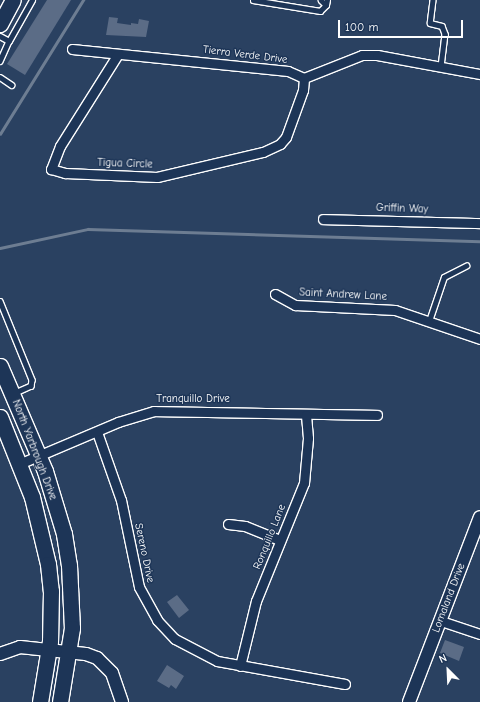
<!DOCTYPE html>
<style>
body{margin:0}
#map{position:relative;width:480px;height:702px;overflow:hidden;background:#2a4161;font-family:"Comic Neue",sans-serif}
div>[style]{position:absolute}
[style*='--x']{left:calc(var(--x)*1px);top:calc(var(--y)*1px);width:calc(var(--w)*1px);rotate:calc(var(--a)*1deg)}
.stream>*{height:2.5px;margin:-1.25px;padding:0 1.25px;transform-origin:1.25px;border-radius:1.25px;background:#6d7d92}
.building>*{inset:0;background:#5b6c86}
.roads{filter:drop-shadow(1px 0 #fff) drop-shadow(-1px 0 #fff) drop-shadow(0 1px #fff) drop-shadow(0 -1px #fff)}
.service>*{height:4.5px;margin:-2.25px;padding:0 2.25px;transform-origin:2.25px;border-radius:2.25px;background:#1d3557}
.minor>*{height:9px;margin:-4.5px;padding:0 4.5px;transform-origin:4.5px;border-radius:4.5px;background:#1d3557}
.tertiary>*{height:12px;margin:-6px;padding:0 6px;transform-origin:6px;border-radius:6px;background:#1d3557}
.primary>*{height:15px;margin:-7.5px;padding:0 7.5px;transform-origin:7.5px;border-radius:7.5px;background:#1d3557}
span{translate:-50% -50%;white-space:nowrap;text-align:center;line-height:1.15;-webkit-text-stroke:3px #1d3557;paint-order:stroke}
.street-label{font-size:11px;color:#fff}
.north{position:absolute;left:428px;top:650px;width:40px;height:40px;-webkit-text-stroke:3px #1d3557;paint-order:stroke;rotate:336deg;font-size:11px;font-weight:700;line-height:16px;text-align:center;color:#fff}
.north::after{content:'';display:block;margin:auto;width:14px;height:18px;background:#fff;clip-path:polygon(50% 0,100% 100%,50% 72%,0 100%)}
.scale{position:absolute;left:338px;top:20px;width:125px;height:18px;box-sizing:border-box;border:2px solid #fff;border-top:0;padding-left:5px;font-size:12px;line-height:14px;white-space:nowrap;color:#fff;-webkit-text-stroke:3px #1d3557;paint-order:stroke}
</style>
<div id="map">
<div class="stream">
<div style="--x:0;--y:134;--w:158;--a:-58.2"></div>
<div style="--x:0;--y:248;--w:90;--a:-12.2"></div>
<div style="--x:88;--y:229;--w:392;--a:1.8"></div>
</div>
<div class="building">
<div style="clip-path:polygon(47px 0,71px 0,25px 75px,7px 64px)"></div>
<div style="clip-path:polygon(109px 17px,118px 18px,117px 23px,131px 25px,131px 23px,138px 24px,139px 19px,149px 21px,146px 37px,106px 35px)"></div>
<div style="clip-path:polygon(177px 595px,189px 610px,179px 618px,167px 602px)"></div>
<div style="clip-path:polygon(445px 640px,464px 647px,459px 661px,440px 653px)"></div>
<div style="clip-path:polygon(167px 665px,184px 676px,176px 689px,171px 685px,169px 688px,157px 681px)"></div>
</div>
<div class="roads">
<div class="service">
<div style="--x:253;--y:0;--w:68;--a:9.3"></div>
<div style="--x:320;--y:11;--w:8;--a:-45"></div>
<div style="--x:326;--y:5;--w:5;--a:-79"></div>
<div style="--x:321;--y:0;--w:7;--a:45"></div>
<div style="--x:433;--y:0;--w:23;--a:97"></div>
<div style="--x:430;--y:23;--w:12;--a:14"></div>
<div style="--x:442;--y:26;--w:9;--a:69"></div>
<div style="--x:445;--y:34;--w:33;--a:97"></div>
<div style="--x:0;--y:36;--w:10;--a:29"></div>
<div style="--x:9;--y:41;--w:22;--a:114"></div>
<div style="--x:9;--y:41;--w:47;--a:-60.7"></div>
<div style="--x:0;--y:77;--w:14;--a:34"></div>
<div style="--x:0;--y:301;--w:85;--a:67.9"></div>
<div style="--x:32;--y:380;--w:6;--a:99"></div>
<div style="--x:31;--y:386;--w:17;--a:156"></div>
<div style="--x:429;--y:321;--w:46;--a:-71.2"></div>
<div style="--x:444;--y:277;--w:25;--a:-27"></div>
</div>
<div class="minor">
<div style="--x:72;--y:49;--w:217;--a:5.8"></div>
<div style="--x:288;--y:71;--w:17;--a:24"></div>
<div style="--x:304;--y:78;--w:62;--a:-21.6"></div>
<div style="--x:362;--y:55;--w:15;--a:0"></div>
<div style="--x:377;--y:55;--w:105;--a:10.5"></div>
<div style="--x:118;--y:54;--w:109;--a:122.2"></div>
<div style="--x:60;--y:146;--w:25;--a:111"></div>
<div style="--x:51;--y:169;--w:15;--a:16"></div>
<div style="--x:65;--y:173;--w:92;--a:2.5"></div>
<div style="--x:157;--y:177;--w:109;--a:-13.3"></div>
<div style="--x:263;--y:152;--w:19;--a:-25"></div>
<div style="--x:280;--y:144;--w:9;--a:-49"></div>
<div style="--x:286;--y:137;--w:50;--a:-70.1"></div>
<div style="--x:303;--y:90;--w:12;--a:-85"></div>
<div style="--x:323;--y:219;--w:157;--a:1.5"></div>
<div style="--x:275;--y:294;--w:23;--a:29"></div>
<div style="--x:295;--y:305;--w:100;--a:2.9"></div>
<div style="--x:395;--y:310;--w:90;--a:18.8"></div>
<div style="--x:97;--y:432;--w:72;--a:70.6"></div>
<div style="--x:121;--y:500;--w:89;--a:78.3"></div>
<div style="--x:139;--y:587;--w:38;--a:61"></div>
<div style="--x:157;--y:620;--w:26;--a:47"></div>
<div style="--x:175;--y:639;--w:47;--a:27.6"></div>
<div style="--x:217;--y:661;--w:130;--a:10.2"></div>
<div style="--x:19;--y:464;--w:108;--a:-23"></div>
<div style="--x:118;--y:422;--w:38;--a:-17"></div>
<div style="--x:154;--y:411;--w:223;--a:1"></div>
<div style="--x:228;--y:524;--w:17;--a:7"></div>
<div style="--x:245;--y:526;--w:38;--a:22"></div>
<div style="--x:441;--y:621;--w:41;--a:18.4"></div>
<div style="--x:240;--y:666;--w:67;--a:-76.2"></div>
<div style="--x:256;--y:601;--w:127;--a:-67.9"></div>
<div style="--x:304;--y:483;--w:45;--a:-84.9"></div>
<div style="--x:308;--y:438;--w:23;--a:-95"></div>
</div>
<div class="tertiary">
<div style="--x:0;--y:654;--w:21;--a:-19"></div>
<div style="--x:20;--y:647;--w:66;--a:6.1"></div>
<div style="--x:86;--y:654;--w:12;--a:20"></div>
<div style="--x:97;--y:658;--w:21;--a:45"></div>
<div style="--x:112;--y:673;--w:31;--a:71"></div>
<div style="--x:409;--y:702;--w:198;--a:-69"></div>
</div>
<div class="primary">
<div style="--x:0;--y:24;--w:27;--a:-62"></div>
<div style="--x:0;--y:366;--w:114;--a:66.8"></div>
<div style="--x:45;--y:471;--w:66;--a:73.2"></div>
<div style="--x:64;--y:534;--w:31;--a:81"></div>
<div style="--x:69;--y:565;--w:63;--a:87.3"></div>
<div style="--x:72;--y:628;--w:75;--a:99.2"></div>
<div style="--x:0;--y:417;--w:86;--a:68.2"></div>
<div style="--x:32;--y:497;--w:69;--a:76.6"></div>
<div style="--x:48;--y:564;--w:27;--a:84"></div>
<div style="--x:51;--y:591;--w:50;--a:91.1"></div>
<div style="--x:50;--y:641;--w:62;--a:99.3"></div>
</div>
</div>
<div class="street-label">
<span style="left:245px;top:55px;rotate:7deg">Tierra Verde Drive</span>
<span style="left:125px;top:164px;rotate:2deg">Tigua Circle</span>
<span style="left:402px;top:209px;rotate:2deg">Griffin Way</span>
<span style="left:343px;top:295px;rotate:3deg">Saint Andrew Lane</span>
<span style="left:193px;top:399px">Tranquillo Drive</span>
<span style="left:34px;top:450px;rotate:69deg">North Yarbrough Drive</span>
<span style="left:270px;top:537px;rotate:-68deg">Ronquillo Lane</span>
<span style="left:144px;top:553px;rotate:78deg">Sereno Drive</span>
<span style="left:449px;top:598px;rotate:-69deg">Lomaland Drive</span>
</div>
<div class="north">N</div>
<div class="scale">100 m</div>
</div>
